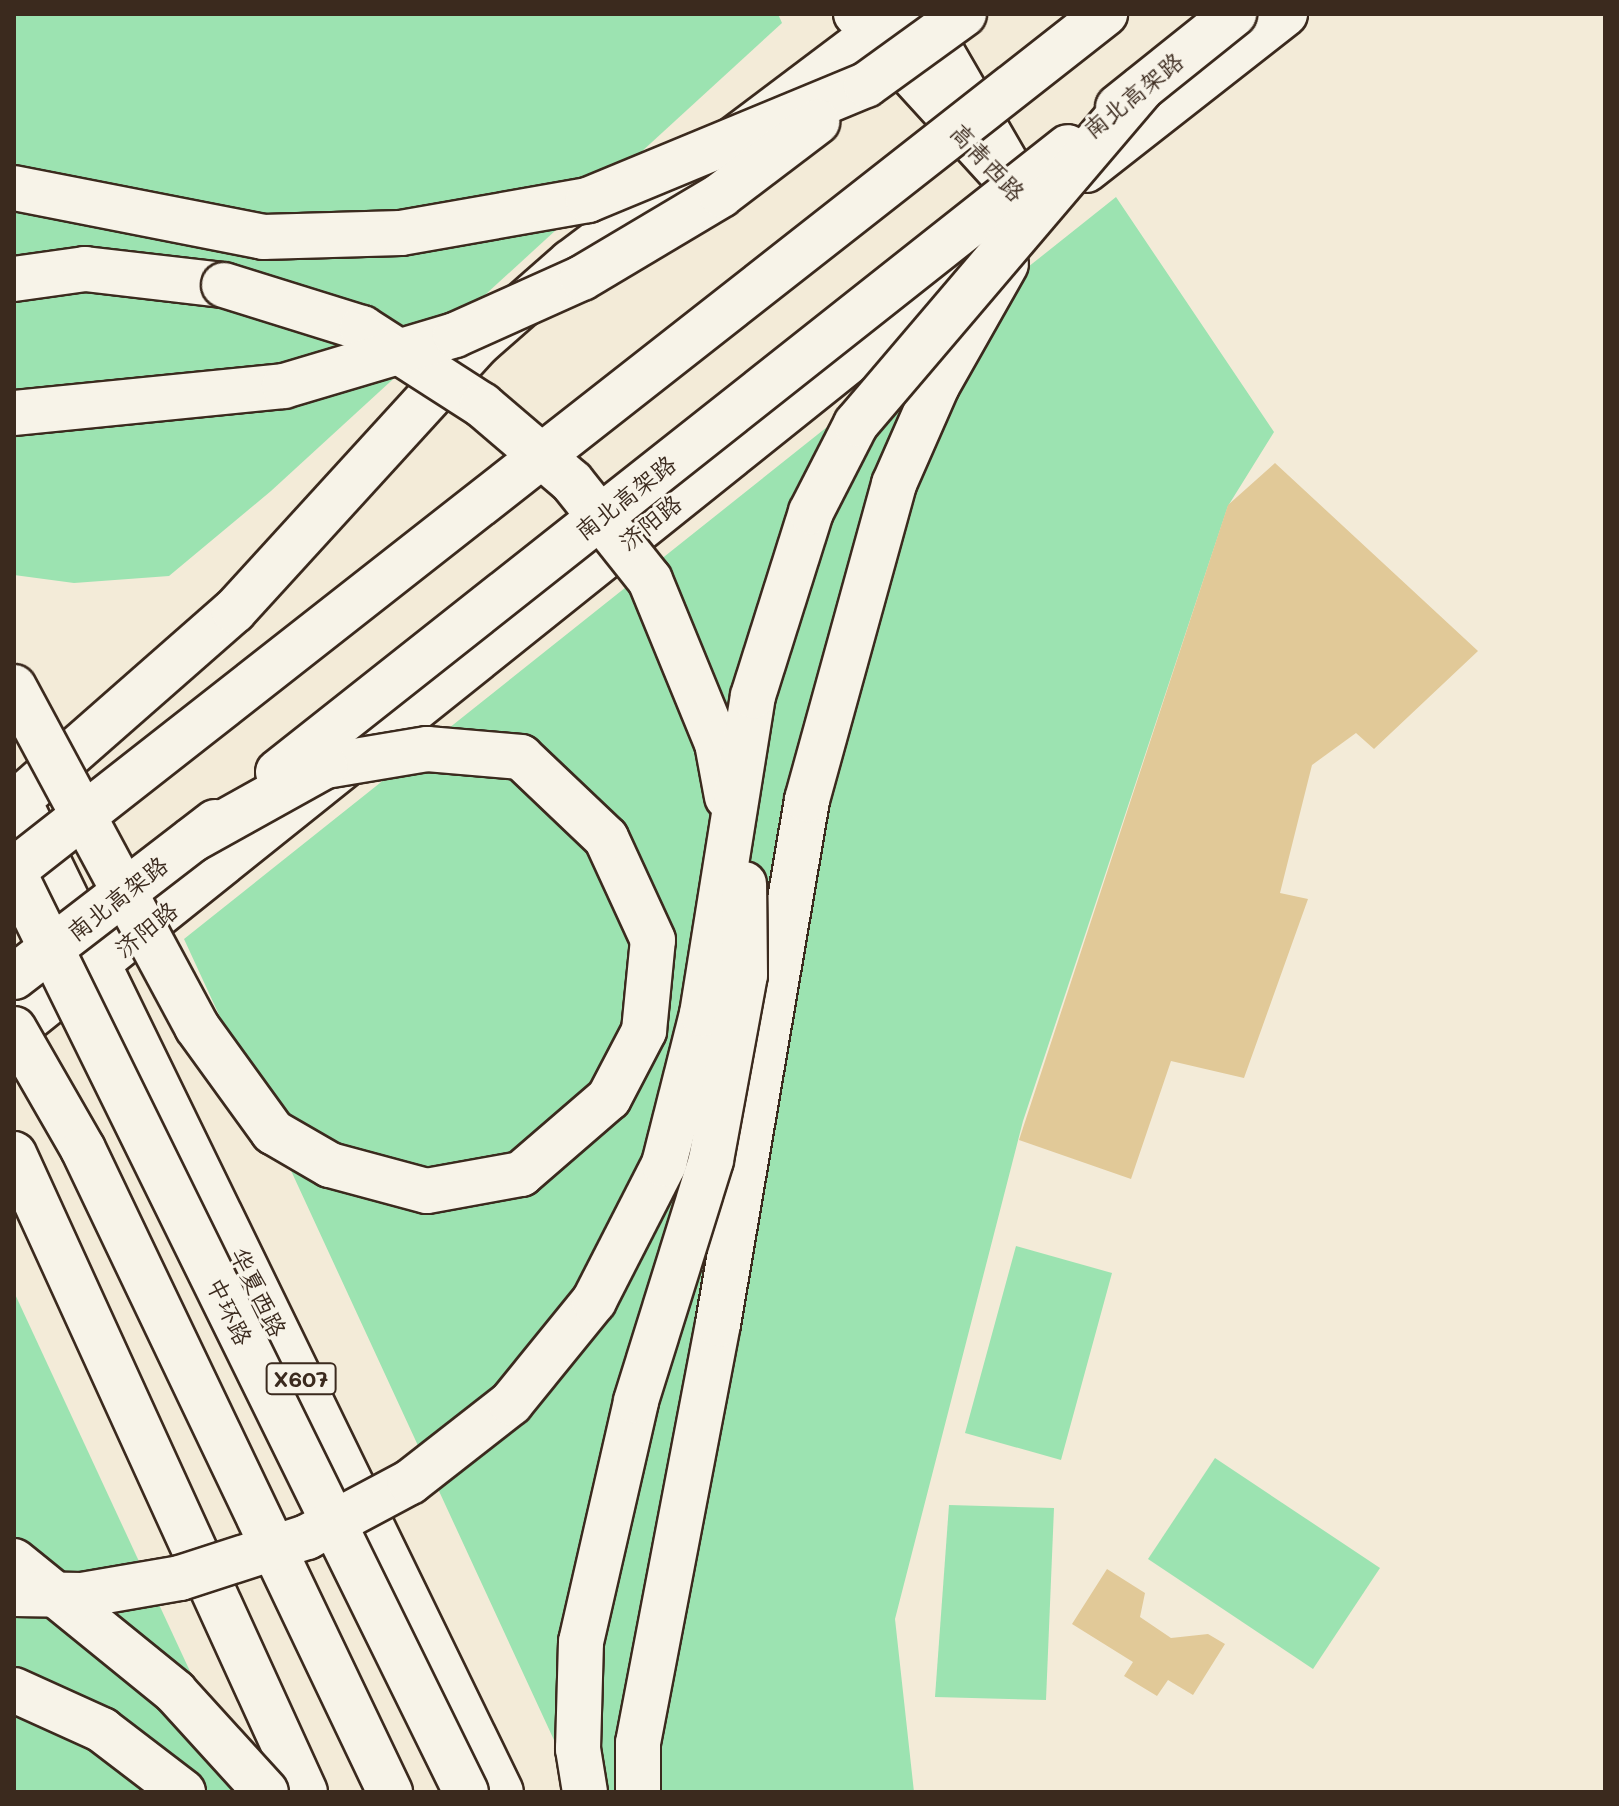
<!DOCTYPE html>
<meta charset="utf-8">
<style>
body{margin:0}
#map{position:relative;width:1619px;height:1806px;overflow:hidden;background:#f3ebd8;font-family:Mali,"LXGW WenKai TC",sans-serif}
div>[style]{position:absolute}
[style*='--x']{left:calc(var(--x)*1px);top:calc(var(--y)*1px);width:calc(var(--w)*1px);rotate:calc(var(--a)*1deg)}
.green>*{inset:0;background:#9ce3b1}
.building>*{inset:0;background:#e1c998}
.roads{filter:drop-shadow(2px 0 #3b2a1e) drop-shadow(-2px 0 #3b2a1e) drop-shadow(0 2px #3b2a1e) drop-shadow(0 -2px #3b2a1e)}
.secondary>*{height:42px;margin:-21px;padding:0 21px;transform-origin:21px;border-radius:21px;background:#f7f3e8}
.primary>*{height:44px;margin:-22px;padding:0 22px;transform-origin:22px;border-radius:22px;background:#f7f3e8}
.highway>*{height:44px;margin:-22px;padding:0 22px;transform-origin:22px;border-radius:22px;background:#f7f3e8}
.bridges{filter:drop-shadow(2px 0 #3b2a1e) drop-shadow(-2px 0 #3b2a1e) drop-shadow(0 2px #3b2a1e) drop-shadow(0 -2px #3b2a1e)}
.highway-bridge>*{height:44px;margin:-22px;padding:0 22px;transform-origin:22px;border-radius:22px;background:#f7f3e8}
span{translate:-50% -50%;white-space:nowrap;text-align:center;line-height:1.15;-webkit-text-stroke:6px #f7f3e8;paint-order:stroke}
.shield-label span{padding:2px 6px;background:#f7f3e8;border:2px solid;border-radius:6px;-webkit-text-stroke-width:0}
.shield-label{font-size:22px;color:#3b2a1e;font-weight:700}
.street-label{font-size:24px;color:#3b2a1e}
.frame{position:absolute;inset:0;border:16px solid #3b2a1e;pointer-events:none}
</style>
<div id="map">
<div class="green">
<div style="clip-path:polygon(14px 14px,778px 14px,782px 23px,271px 491px,169px 576px,74px 583px,14px 575px)"></div>
<div style="clip-path:polygon(1116px 197px,1274px 432px,1228px 506px,1023px 1121px,895px 1619px,914px 1792px,578px 1792px,184px 939px)"></div>
<div style="clip-path:polygon(1016px 1246px,1112px 1273px,1061px 1460px,965px 1433px)"></div>
<div style="clip-path:polygon(14px 1292px,246px 1792px,14px 1792px)"></div>
<div style="clip-path:polygon(1215px 1458px,1380px 1568px,1313px 1669px,1148px 1559px)"></div>
<div style="clip-path:polygon(949px 1505px,1054px 1508px,1046px 1700px,935px 1697px)"></div>
</div>
<div class="building">
<div style="clip-path:polygon(1275px 463px,1478px 651px,1374px 749px,1356px 733px,1312px 765px,1280px 893px,1308px 899px,1244px 1078px,1171px 1061px,1131px 1179px,1019px 1140px,1228px 505px)"></div>
<div style="clip-path:polygon(1107px 1569px,1145px 1593px,1140px 1617px,1171px 1638px,1208px 1634px,1225px 1644px,1193px 1695px,1168px 1680px,1157px 1696px,1124px 1676px,1133px 1662px,1072px 1624px)"></div>
</div>
<div class="roads">
<div class="secondary">
<div style="--x:855;--y:14;--w:267;--a:47.6"></div>
<div style="--x:1035;--y:211;--w:228;--a:-120.1"></div>
</div>
<div class="primary">
<div style="--x:1086;--y:170;--w:253;--a:-38.1"></div>
<div style="--x:14;--y:804;--w:293;--a:-41.3"></div>
<div style="--x:234;--y:611;--w:365;--a:-47.6"></div>
<div style="--x:480;--y:342;--w:121;--a:-41.3"></div>
<div style="--x:571;--y:262;--w:412;--a:-37"></div>
<div style="--x:26;--y:816;--w:1085;--a:64.05"></div>
<div style="--x:14;--y:1030;--w:1257;--a:-38.7"></div>
<div style="--x:14;--y:1154;--w:701;--a:65.48"></div>
</div>
<div class="highway">
<div style="--x:14;--y:279;--w:72;--a:-8"></div>
<div style="--x:85;--y:269;--w:140;--a:6.6"></div>
<div style="--x:14;--y:1690;--w:97;--a:24.4"></div>
<div style="--x:102;--y:1730;--w:102;--a:37.4"></div>
<div style="--x:638;--y:1792;--w:49;--a:-90"></div>
<div style="--x:638;--y:1743;--w:427;--a:-79.2"></div>
<div style="--x:718;--y:1324;--w:532;--a:-80.36"></div>
<div style="--x:807;--y:800;--w:328;--a:-74.6"></div>
<div style="--x:894;--y:484;--w:107;--a:-66.3"></div>
<div style="--x:937;--y:386;--w:140;--a:-60.5"></div>
</div>
</div>
<div class="bridges">
<div class="highway-bridge">
<div style="--x:1118;--y:107;--w:149;--a:-38.7"></div>
<div style="--x:14;--y:188;--w:254;--a:11.1"></div>
<div style="--x:263;--y:237;--w:138;--a:-1.7"></div>
<div style="--x:401;--y:233;--w:190;--a:-10"></div>
<div style="--x:588;--y:200;--w:301;--a:-22.5"></div>
<div style="--x:866;--y:85;--w:121;--a:-35.9"></div>
<div style="--x:224;--y:285;--w:145;--a:17.3"></div>
<div style="--x:362;--y:328;--w:143;--a:32.7"></div>
<div style="--x:482;--y:405;--w:118;--a:40.5"></div>
<div style="--x:572;--y:482;--w:125;--a:51.5"></div>
<div style="--x:650;--y:580;--w:176;--a:67.7"></div>
<div style="--x:717;--y:743;--w:55;--a:79.5"></div>
<div style="--x:14;--y:413;--w:271;--a:-5.7"></div>
<div style="--x:284;--y:386;--w:178;--a:-16.6"></div>
<div style="--x:455;--y:335;--w:139;--a:-24.2"></div>
<div style="--x:582;--y:278;--w:162;--a:-30.8"></div>
<div style="--x:721;--y:195;--w:121;--a:-37.2"></div>
<div style="--x:14;--y:687;--w:386;--a:61.7"></div>
<div style="--x:197;--y:1027;--w:130;--a:54.1"></div>
<div style="--x:273;--y:1132;--w:66;--a:30.1"></div>
<div style="--x:330;--y:1165;--w:100;--a:15"></div>
<div style="--x:427;--y:1191;--w:96;--a:-10.3"></div>
<div style="--x:521;--y:1174;--w:116;--a:-40.8"></div>
<div style="--x:609;--y:1098;--w:76;--a:-62.4"></div>
<div style="--x:644;--y:1031;--w:91;--a:-84.4"></div>
<div style="--x:653;--y:940;--w:112;--a:-114.7"></div>
<div style="--x:606;--y:838;--w:117;--a:-136.4"></div>
<div style="--x:521;--y:757;--w:94;--a:-175.1"></div>
<div style="--x:427;--y:749;--w:103;--a:170.5"></div>
<div style="--x:325;--y:766;--w:152;--a:150.9"></div>
<div style="--x:278;--y:772;--w:1007;--a:-38.35"></div>
<div style="--x:14;--y:870;--w:1387;--a:-38.12"></div>
<div style="--x:14;--y:873;--w:1024;--a:63.81"></div>
<div style="--x:14;--y:977;--w:254;--a:-37.6"></div>
<div style="--x:14;--y:1029;--w:138;--a:60.1"></div>
<div style="--x:83;--y:1149;--w:713;--a:64.48"></div>
<div style="--x:14;--y:1561;--w:208;--a:39.1"></div>
<div style="--x:175;--y:1692;--w:135;--a:47.7"></div>
<div style="--x:14;--y:1594;--w:68;--a:0.8"></div>
<div style="--x:82;--y:1595;--w:99;--a:-9.8"></div>
<div style="--x:180;--y:1578;--w:133;--a:-17.9"></div>
<div style="--x:307;--y:1537;--w:117;--a:-28.1"></div>
<div style="--x:410;--y:1482;--w:128;--a:-38"></div>
<div style="--x:511;--y:1403;--w:132;--a:-50.9"></div>
<div style="--x:594;--y:1301;--w:154;--a:-62.9"></div>
<div style="--x:664;--y:1164;--w:155;--a:-75.8"></div>
<div style="--x:702;--y:1014;--w:322;--a:-80.9"></div>
<div style="--x:753;--y:696;--w:193;--a:-72.5"></div>
<div style="--x:811;--y:512;--w:99;--a:-62.9"></div>
<div style="--x:856;--y:424;--w:440;--a:-49.6"></div>
<div style="--x:585;--y:1792;--w:44;--a:-99.2"></div>
<div style="--x:578;--y:1749;--w:107;--a:-88.4"></div>
<div style="--x:581;--y:1642;--w:247;--a:-77.1"></div>
<div style="--x:636;--y:1401;--w:252;--a:-72.7"></div>
<div style="--x:711;--y:1160;--w:188;--a:-79.6"></div>
<div style="--x:745;--y:975;--w:91;--a:-90.6"></div>
</div>
</div>
<div class="shield-label">
<span style="left:301px;top:1379px">X607</span>
</div>
<div class="street-label">
<span style="left:1133px;top:95px;rotate:-39deg">南北高架路</span>
<span style="left:988px;top:162px;rotate:47deg">高青西路</span>
<span style="left:625px;top:497px;rotate:-38deg">南北高架路</span>
<span style="left:650px;top:522px;rotate:-39deg">济阳路</span>
<span style="left:117px;top:898px;rotate:-38deg">南北高架路</span>
<span style="left:146px;top:929px;rotate:-39deg">济阳路</span>
<span style="left:259px;top:1292px;rotate:64deg">华夏西路</span>
<span style="left:230px;top:1311px;rotate:64deg">中环路</span>
</div>
<div class="frame"></div>
</div>
